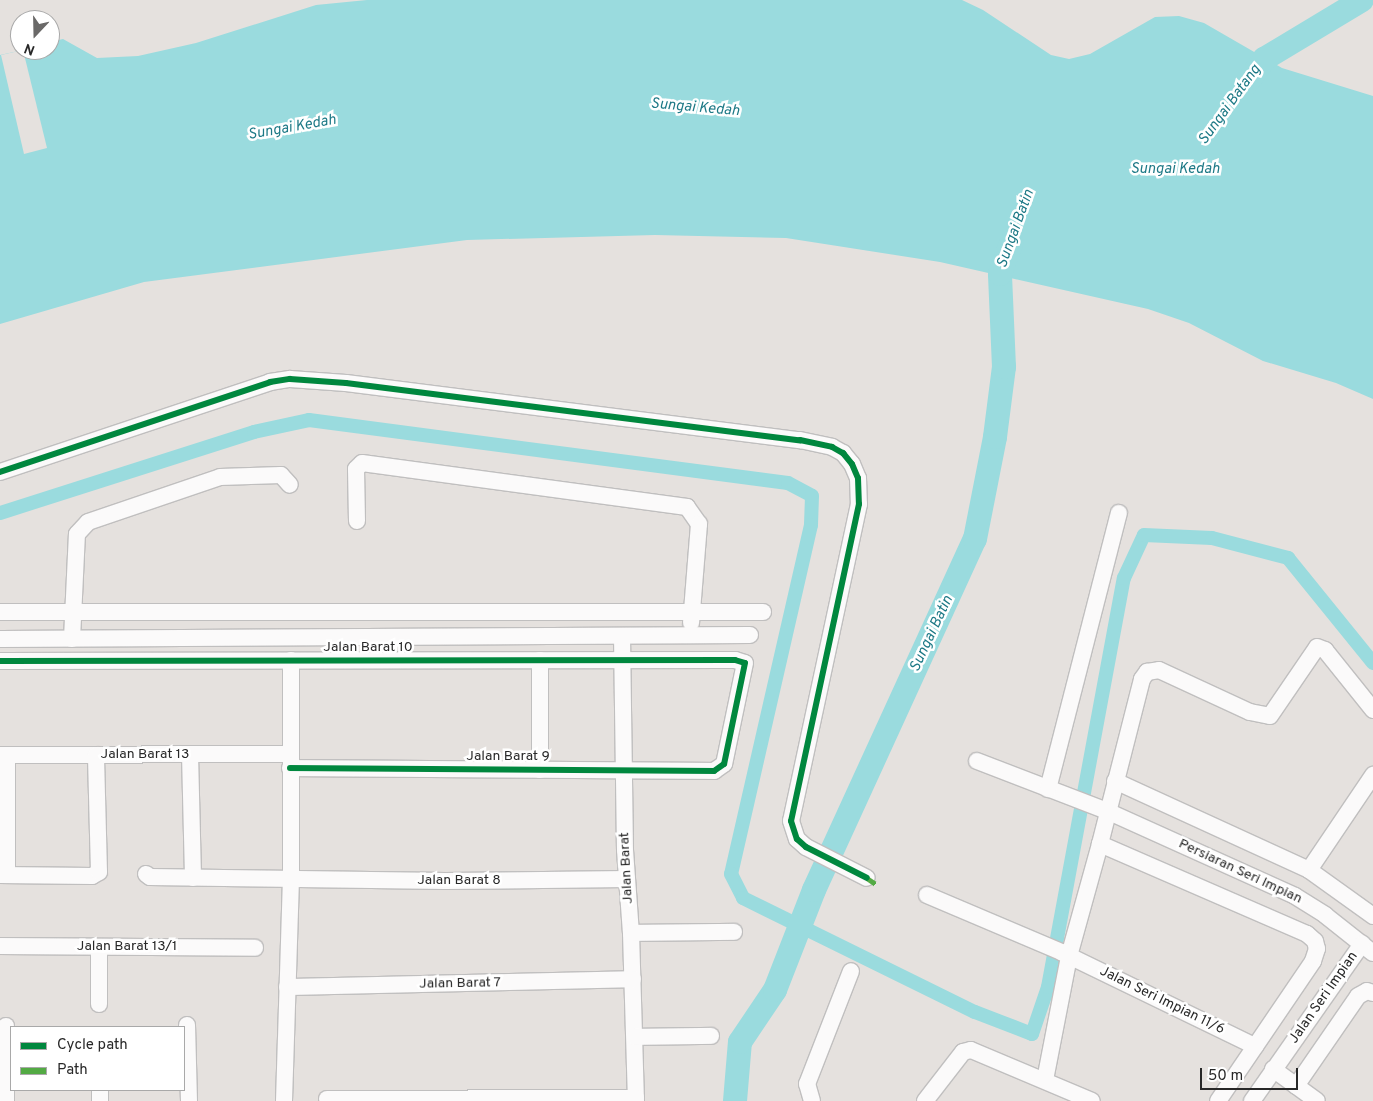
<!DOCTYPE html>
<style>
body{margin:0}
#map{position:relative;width:1373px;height:1101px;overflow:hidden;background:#e5e1de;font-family:Overpass,sans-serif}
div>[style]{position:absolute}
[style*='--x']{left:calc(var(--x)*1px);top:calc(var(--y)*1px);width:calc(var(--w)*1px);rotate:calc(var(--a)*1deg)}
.water>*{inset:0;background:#9adbde}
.pier>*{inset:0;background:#e5e1de}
.canal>*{height:14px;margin:-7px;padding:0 7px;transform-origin:7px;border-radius:7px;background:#9adbde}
.river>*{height:24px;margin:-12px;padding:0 12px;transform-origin:12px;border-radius:12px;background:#9adbde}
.roads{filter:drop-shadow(1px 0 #c0bfbf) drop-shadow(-1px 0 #c0bfbf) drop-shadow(0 1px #c0bfbf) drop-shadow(0 -1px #c0bfbf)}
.minor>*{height:16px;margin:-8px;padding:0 8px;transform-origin:8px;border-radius:8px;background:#fbfafa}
.quiet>*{height:5px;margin-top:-2.5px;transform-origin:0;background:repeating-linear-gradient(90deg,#53aa44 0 10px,transparent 0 15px)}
.cycleway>*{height:6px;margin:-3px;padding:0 3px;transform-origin:3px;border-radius:3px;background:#00873e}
span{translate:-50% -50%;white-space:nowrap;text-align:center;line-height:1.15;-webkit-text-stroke:5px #fff;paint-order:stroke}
.street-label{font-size:14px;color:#282828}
.water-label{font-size:15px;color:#1d7986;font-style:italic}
.legend{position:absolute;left:10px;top:1026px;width:175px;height:65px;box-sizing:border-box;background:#fff;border:1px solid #a9a9a9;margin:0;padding:6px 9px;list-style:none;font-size:15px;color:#282828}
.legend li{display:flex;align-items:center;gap:10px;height:25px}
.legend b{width:25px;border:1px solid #a9a9a9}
.north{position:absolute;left:10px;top:10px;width:50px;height:50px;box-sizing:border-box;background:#fff;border:1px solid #a9a9a9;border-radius:50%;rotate:201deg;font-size:14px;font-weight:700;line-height:20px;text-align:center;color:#282828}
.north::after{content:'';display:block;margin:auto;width:18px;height:22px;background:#6a6968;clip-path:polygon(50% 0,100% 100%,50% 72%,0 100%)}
.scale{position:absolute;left:1200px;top:1068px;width:98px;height:22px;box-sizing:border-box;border:2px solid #282828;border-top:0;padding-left:6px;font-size:15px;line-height:18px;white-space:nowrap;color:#282828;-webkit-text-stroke:4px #fff;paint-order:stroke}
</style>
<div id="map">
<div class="water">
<div style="clip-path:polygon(367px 0,962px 0,983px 10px,1051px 55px,1069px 59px,1090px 54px,1155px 17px,1179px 16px,1204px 23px,1282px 68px,1373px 96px,1373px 399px,1336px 383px,1263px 361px,1189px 323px,1148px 309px,940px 262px,786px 238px,655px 235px,467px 240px,144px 282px,0 324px,0 55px,23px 50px,50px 50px,50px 42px,63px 39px,97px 58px,138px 56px,196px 43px,316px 5px)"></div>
</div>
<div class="pier">
<div style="clip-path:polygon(23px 50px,47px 148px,24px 154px,1px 55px)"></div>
</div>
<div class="canal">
<div style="--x:0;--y:513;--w:267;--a:-17.7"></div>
<div style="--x:254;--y:432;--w:56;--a:-12.3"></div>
<div style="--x:309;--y:420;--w:483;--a:7.5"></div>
<div style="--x:788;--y:483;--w:27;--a:28"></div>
<div style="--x:812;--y:496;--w:29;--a:92"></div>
<div style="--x:811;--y:525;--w:358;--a:102.9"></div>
<div style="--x:731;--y:874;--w:27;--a:63"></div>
<div style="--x:743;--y:898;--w:258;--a:26.2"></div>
<div style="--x:975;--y:1012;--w:61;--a:21.1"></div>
<div style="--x:1032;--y:1034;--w:50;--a:-71.2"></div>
<div style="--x:1048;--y:987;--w:416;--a:-79.5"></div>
<div style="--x:1124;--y:578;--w:47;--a:-65.1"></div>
<div style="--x:1144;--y:535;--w:68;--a:2.5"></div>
<div style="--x:1212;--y:538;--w:79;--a:14.7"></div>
<div style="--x:1288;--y:558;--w:135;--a:51"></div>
</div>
<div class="river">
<div style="--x:1246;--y:84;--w:31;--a:-54"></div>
<div style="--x:1264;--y:59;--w:114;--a:-31"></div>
<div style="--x:735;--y:1101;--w:59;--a:-85.2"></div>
<div style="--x:740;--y:1042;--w:63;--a:-56.1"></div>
<div style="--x:775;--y:990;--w:107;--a:-68.7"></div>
<div style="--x:814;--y:890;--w:386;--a:-65.4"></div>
<div style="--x:975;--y:539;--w:104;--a:-78.9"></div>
<div style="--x:995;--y:437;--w:71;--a:-82.7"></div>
<div style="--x:1004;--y:367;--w:93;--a:-92.5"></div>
<div style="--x:1000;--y:274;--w:33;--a:-70"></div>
</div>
<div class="roads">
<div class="minor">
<div style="--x:0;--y:472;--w:285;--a:-18.4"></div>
<div style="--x:270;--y:382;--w:20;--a:-9"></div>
<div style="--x:290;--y:379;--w:56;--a:4.1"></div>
<div style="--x:346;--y:383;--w:458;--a:7.2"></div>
<div style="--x:800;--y:440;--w:33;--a:12"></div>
<div style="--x:832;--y:447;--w:13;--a:29"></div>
<div style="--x:843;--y:453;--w:14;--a:51"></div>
<div style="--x:852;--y:464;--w:15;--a:67"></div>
<div style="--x:858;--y:478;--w:26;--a:88"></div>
<div style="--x:859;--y:504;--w:324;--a:102.1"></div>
<div style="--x:791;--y:821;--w:19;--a:72"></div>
<div style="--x:797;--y:839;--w:12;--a:42"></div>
<div style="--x:806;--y:847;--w:68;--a:26.9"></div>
<div style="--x:357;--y:521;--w:52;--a:-91.1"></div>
<div style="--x:356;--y:469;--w:8;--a:-45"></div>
<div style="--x:362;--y:463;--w:328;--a:7.7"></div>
<div style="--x:687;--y:507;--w:21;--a:55"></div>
<div style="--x:699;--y:524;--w:99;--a:94.6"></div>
<div style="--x:0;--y:612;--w:763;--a:0"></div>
<div style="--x:622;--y:636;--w:214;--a:89.2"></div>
<div style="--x:625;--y:850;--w:83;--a:85.9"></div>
<div style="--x:631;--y:933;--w:168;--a:88.3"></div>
<div style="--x:0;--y:639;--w:750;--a:-0.31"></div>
<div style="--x:72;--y:639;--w:105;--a:-87.3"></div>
<div style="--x:77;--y:534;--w:16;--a:-47"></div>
<div style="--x:88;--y:522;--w:139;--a:-18.8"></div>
<div style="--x:220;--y:477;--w:61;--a:-1.9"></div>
<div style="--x:281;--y:475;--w:13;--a:48"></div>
<div style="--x:0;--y:661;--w:735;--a:-0.08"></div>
<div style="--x:735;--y:660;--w:10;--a:17"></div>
<div style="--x:745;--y:663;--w:103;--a:101.7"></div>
<div style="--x:724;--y:764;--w:12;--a:145"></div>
<div style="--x:714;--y:771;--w:424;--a:-179.6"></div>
<div style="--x:190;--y:754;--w:124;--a:88.6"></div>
<div style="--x:0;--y:755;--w:290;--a:-0.2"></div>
<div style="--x:7;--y:755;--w:120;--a:90"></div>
<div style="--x:977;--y:761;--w:139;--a:21"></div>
<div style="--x:1107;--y:811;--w:206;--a:24.3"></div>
<div style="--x:1295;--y:896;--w:36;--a:32"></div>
<div style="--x:1325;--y:915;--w:61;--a:38.4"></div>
<div style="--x:540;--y:770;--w:110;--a:-90"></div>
<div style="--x:1115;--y:781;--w:213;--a:24.6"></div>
<div style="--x:1309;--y:870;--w:79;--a:35.7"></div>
<div style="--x:1048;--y:789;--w:285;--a:-75.6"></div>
<div style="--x:1309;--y:870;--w:115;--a:-56"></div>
<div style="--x:146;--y:874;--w:5;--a:37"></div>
<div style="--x:150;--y:877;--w:295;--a:0.8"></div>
<div style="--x:445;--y:881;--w:182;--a:-0.6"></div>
<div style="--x:0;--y:875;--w:92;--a:0.6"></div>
<div style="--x:92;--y:876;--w:8;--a:-30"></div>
<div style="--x:99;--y:872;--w:117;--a:-91.5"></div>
<div style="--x:927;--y:895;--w:146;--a:23"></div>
<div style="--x:1061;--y:952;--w:216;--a:25.9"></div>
<div style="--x:631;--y:933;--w:103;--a:-0.6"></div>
<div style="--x:0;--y:946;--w:255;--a:0.4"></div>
<div style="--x:99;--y:947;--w:57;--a:90"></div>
<div style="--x:287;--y:987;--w:346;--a:-1.3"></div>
<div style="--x:187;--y:1025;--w:76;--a:88.5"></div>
<div style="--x:635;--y:1037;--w:76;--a:-0.8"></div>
<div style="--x:1273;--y:1069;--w:54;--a:36"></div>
<div style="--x:1045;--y:1080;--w:126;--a:-79"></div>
<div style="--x:1069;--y:956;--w:116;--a:-74.5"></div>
<div style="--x:1296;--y:1086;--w:109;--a:-55.4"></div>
<div style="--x:1358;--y:996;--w:10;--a:-29"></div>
<div style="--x:1367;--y:991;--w:6;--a:18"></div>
<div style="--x:100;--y:1090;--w:11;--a:90"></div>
<div style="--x:327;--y:1099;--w:309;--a:-0.2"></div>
<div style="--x:6;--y:1101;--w:75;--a:-90"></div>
<div style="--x:284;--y:1101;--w:222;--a:-88.2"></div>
<div style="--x:291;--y:879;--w:219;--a:-90"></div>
<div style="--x:812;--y:1101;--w:18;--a:-106"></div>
<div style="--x:807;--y:1084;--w:121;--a:-68.7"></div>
<div style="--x:925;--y:1101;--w:62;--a:-52.2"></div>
<div style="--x:963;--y:1052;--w:8;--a:-14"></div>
<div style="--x:971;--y:1050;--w:131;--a:22.9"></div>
<div style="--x:1218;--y:1101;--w:169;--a:-55.8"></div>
<div style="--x:1313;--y:961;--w:13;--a:-72"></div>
<div style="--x:1317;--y:949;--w:8;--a:-104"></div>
<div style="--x:1315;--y:941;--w:11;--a:-139"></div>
<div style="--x:1307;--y:934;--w:226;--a:-156.5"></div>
<div style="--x:1100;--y:844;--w:170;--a:-75.7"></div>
<div style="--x:1142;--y:679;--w:9;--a:-54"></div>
<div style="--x:1147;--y:672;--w:12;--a:-9"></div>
<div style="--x:1159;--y:670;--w:100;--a:24.8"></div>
<div style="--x:1250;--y:712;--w:20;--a:11"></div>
<div style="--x:1270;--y:716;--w:83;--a:-55.7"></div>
<div style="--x:1317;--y:647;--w:9;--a:21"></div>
<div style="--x:1325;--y:650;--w:77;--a:51.3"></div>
<div style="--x:1252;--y:1101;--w:192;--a:-55"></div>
</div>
</div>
<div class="quiet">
<div style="--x:867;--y:878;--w:14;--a:34"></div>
</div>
<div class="cycleway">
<div style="--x:0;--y:472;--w:285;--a:-18.4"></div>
<div style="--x:270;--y:382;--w:20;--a:-9"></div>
<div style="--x:290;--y:379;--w:56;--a:4.1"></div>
<div style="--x:346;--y:383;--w:458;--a:7.2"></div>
<div style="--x:800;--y:440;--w:33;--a:12"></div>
<div style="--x:832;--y:447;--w:13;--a:29"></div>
<div style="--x:843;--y:453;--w:14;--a:51"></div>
<div style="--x:852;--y:464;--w:15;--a:67"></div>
<div style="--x:858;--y:478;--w:26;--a:88"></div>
<div style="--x:859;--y:504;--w:324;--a:102.1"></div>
<div style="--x:791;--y:821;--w:19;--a:72"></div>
<div style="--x:797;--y:839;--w:12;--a:42"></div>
<div style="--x:806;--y:847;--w:68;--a:26.9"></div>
<div style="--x:0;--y:661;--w:735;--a:-0.08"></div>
<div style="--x:735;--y:660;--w:10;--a:17"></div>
<div style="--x:745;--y:663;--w:103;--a:101.7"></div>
<div style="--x:724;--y:764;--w:12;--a:145"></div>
<div style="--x:714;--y:771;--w:424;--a:-179.6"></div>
</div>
<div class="street-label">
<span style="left:368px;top:648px">Jalan Barat 10</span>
<span style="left:145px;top:755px">Jalan Barat 13</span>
<span style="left:508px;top:757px">Jalan Barat 9</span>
<span style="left:627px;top:868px;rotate:-93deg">Jalan Barat</span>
<span style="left:1240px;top:872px;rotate:25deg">Persiaran Seri Impian</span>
<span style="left:459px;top:881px">Jalan Barat 8</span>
<span style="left:127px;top:947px">Jalan Barat 13/1</span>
<span style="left:460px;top:984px;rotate:-1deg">Jalan Barat 7</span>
<span style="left:1324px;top:998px;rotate:-55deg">Jalan Seri Impian</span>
<span style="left:1162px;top:1001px;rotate:26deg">Jalan Seri Impian 11/6</span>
</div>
<div class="water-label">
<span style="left:1230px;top:105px;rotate:-54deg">Sungai Batang</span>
<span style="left:695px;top:108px;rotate:5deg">Sungai Kedah</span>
<span style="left:292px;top:128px;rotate:-10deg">Sungai Kedah</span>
<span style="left:1175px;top:170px">Sungai Kedah</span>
<span style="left:1016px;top:229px;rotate:-70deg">Sungai Batin</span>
<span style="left:932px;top:634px;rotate:-65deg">Sungai Batin</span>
</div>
<ul class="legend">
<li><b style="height:6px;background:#00873e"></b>Cycle path</li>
<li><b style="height:6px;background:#53aa44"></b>Path</li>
</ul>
<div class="north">N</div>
<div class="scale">50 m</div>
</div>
